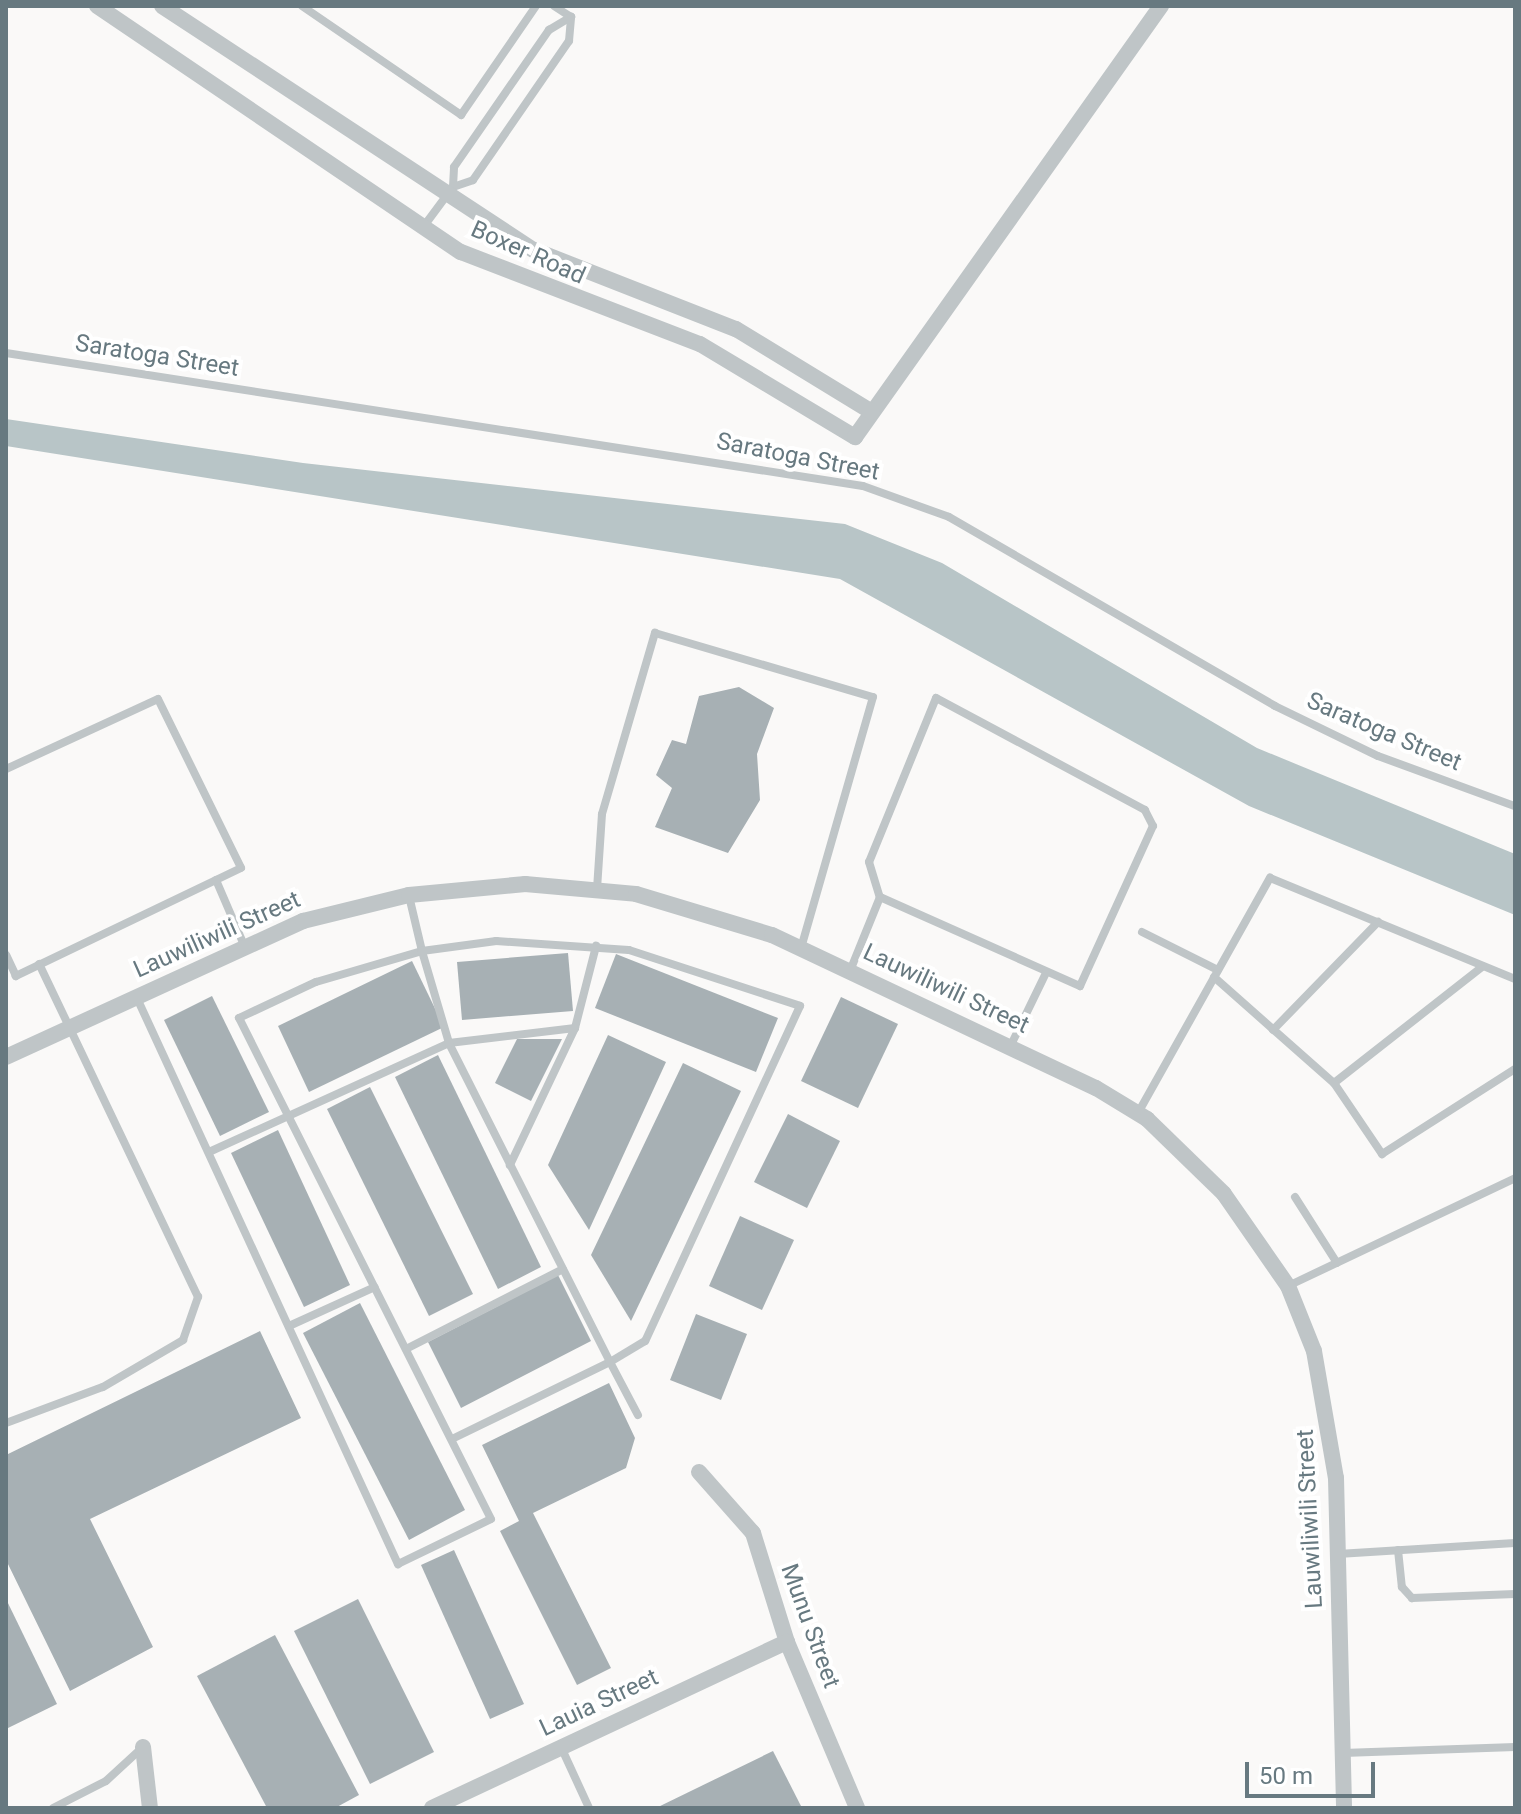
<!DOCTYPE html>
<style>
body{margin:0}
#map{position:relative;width:1521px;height:1814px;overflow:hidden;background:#faf9f8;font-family:Roboto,sans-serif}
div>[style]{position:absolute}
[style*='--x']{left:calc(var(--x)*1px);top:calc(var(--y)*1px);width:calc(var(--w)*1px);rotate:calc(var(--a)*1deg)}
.water>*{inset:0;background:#b8c5c7}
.building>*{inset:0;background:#a7b0b4}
.service>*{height:8px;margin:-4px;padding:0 4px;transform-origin:4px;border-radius:4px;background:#bfc5c7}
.minor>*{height:16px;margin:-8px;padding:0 8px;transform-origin:8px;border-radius:8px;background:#bfc5c7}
span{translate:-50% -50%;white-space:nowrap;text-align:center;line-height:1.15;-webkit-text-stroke:8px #fff;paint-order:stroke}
.street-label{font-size:24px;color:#677980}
.frame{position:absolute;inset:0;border:8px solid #677980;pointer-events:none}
.scale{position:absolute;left:1245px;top:1762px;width:130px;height:36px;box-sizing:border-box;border:4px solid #677980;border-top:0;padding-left:10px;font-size:24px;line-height:28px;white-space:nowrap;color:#677980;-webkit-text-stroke:6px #fff;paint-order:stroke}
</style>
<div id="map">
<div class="water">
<div style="clip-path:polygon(6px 419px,303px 463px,845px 524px,942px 563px,1257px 748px,1515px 854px,1515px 915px,1249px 806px,840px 579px,6px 446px)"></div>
</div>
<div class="building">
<div style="clip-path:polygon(739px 687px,774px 708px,757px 754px,760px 800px,728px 853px,655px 827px,672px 788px,656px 775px,672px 740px,686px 744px,699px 696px)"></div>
<div style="clip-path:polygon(568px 953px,573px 1011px,462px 1020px,457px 962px)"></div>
<div style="clip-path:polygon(616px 954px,778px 1018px,756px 1072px,595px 1008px)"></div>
<div style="clip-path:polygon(412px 961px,444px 1027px,309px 1092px,278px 1026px)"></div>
<div style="clip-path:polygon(212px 996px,269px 1112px,220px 1136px,164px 1020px)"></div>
<div style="clip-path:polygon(841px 997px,898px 1024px,858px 1108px,801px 1081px)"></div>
<div style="clip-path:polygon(608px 1035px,666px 1062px,589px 1230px,548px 1165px)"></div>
<div style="clip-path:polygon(517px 1039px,562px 1039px,531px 1101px,495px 1083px)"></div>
<div style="clip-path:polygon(438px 1055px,541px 1267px,498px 1289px,395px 1077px)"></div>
<div style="clip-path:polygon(683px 1063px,741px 1091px,631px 1321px,591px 1255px)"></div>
<div style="clip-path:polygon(370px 1087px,473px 1294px,429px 1316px,327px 1109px)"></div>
<div style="clip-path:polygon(788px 1114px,840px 1141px,807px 1208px,754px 1182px)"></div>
<div style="clip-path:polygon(278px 1130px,350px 1285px,304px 1307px,231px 1153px)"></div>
<div style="clip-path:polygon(740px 1216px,794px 1240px,762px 1310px,709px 1286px)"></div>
<div style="clip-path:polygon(558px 1275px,591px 1341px,461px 1408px,428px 1342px)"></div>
<div style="clip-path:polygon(360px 1303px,465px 1510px,409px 1540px,303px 1333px)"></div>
<div style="clip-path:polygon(696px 1314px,747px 1334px,721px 1400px,670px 1380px)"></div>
<div style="clip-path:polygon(260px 1331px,301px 1418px,90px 1519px,153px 1647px,70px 1691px,6px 1560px,6px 1455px)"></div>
<div style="clip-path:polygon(609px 1383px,635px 1438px,626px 1468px,533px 1513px,611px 1668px,577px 1685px,500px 1531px,519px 1521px,482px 1445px)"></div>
<div style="clip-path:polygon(454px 1550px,524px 1704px,490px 1719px,421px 1565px)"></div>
<div style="clip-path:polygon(6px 1599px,57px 1704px,6px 1729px)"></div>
<div style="clip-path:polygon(358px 1599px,434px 1752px,370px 1784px,294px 1631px)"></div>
<div style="clip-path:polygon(275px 1635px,359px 1795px,335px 1808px,267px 1808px,197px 1676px)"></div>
<div style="clip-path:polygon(773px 1751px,802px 1808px,656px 1808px)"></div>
</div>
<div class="service">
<div style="--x:302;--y:6;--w:193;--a:34.4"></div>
<div style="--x:461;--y:115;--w:132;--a:-55.5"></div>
<div style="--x:554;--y:6;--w:20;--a:33"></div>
<div style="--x:453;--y:187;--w:20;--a:-87"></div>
<div style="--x:454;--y:167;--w:167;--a:-55.3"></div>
<div style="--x:549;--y:30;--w:26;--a:-31"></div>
<div style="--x:424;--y:226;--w:49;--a:-53.4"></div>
<div style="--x:453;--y:187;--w:21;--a:-19"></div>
<div style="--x:473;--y:180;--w:169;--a:-55.4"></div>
<div style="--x:569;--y:41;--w:24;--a:-85"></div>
<div style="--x:6;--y:353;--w:867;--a:8.82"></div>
<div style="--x:863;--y:486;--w:91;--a:19.8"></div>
<div style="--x:949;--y:517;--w:377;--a:30.1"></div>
<div style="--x:1275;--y:706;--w:114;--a:25.9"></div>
<div style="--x:1378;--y:756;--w:146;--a:20.1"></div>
<div style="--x:6;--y:769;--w:167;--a:-24.7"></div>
<div style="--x:158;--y:699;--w:188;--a:63.8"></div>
<div style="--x:241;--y:868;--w:250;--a:154.4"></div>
<div style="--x:16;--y:976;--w:23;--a:-115"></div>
<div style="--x:216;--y:880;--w:71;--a:66.7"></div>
<div style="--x:597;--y:889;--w:75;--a:-86.2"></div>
<div style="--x:602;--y:814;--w:189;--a:-73.7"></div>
<div style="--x:655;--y:633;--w:227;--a:16.4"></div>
<div style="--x:873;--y:697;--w:261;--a:106"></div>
<div style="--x:1142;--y:932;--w:85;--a:26.6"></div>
<div style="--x:850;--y:971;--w:80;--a:-67.9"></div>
<div style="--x:880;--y:897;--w:219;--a:24"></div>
<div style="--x:1080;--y:986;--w:176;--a:-65.5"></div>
<div style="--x:1153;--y:826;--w:18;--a:-117"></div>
<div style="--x:1145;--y:810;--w:237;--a:-151.8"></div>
<div style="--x:936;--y:698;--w:177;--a:112.2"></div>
<div style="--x:869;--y:862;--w:37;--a:73"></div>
<div style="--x:1214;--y:977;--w:160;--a:41.5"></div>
<div style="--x:1334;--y:1083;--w:189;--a:-38.1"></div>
<div style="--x:136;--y:996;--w:626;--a:65.24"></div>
<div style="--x:398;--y:1564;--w:103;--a:-25.8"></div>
<div style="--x:491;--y:1519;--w:561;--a:-116.7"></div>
<div style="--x:239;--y:1018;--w:85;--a:-25.1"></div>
<div style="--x:316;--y:982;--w:110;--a:-16.3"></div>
<div style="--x:422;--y:951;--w:57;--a:-103.3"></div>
<div style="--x:575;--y:1028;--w:85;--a:-75.6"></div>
<div style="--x:1273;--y:1030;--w:151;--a:-45.8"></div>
<div style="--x:1011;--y:1045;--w:80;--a:-64.1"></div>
<div style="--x:1334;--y:1083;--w:86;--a:55.9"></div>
<div style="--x:1382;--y:1154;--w:158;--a:-32.6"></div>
<div style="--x:1138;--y:1113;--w:270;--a:-60.7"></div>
<div style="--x:1270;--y:878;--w:265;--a:22.4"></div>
<div style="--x:209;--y:1152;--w:264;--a:-24.4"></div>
<div style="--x:449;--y:1043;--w:127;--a:-6.8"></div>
<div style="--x:575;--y:1028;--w:152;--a:115.4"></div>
<div style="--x:1295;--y:1197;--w:78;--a:57.5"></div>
<div style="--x:1288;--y:1286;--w:251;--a:-25.4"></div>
<div style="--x:289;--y:1326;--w:94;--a:-24.4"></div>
<div style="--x:406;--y:1349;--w:176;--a:-27"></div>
<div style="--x:6;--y:1423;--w:103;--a:-20.4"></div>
<div style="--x:103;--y:1387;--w:93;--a:-30.4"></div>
<div style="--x:183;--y:1340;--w:46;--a:-70.8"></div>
<div style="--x:198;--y:1297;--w:369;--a:-115.5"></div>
<div style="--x:452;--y:1439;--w:176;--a:-26"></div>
<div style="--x:610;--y:1362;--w:357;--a:-116.8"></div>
<div style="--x:449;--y:1043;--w:96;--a:-106.4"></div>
<div style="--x:422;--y:951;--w:75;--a:-7.7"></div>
<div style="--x:496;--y:941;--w:133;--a:3.9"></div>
<div style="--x:629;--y:950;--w:180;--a:18.1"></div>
<div style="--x:800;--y:1006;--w:369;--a:114.8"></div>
<div style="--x:645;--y:1341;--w:41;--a:149"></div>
<div style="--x:610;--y:1362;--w:60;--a:62.2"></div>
<div style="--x:1398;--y:1550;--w:37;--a:84"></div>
<div style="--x:1402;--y:1587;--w:15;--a:48"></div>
<div style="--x:1412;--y:1598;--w:103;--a:-2.2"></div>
<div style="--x:1338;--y:1554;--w:177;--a:-3.6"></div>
<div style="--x:561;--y:1747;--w:67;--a:65.3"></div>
<div style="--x:1343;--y:1753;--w:172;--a:-2"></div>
<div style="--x:53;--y:1808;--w:59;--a:-27"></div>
<div style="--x:106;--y:1781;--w:50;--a:-42.6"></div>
</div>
<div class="minor">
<div style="--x:97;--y:6;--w:439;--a:34.1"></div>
<div style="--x:461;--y:252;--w:256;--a:21.1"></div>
<div style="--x:700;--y:344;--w:181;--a:31"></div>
<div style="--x:855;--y:437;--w:529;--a:-54.63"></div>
<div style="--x:162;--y:6;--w:445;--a:33.3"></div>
<div style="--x:534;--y:250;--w:217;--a:21.4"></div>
<div style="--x:736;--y:329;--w:159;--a:31.4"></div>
<div style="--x:6;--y:1057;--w:327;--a:-24.6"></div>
<div style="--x:303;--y:921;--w:109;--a:-13.8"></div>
<div style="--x:409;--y:895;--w:117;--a:-5.4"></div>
<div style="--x:525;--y:884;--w:111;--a:5.1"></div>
<div style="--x:636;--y:894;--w:142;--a:16.8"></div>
<div style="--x:772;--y:935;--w:358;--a:25.3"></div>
<div style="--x:1096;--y:1088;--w:60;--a:31.3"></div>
<div style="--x:1147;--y:1119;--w:107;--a:44.2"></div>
<div style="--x:1224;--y:1194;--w:112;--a:55.2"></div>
<div style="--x:1288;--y:1286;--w:70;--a:68.2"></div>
<div style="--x:1314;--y:1351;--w:129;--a:80.2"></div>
<div style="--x:1336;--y:1478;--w:330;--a:88.6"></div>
<div style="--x:699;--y:1472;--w:81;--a:48.5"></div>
<div style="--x:753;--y:1533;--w:114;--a:72.7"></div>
<div style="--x:787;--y:1642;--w:180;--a:67.1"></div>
<div style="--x:143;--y:1747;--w:61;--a:83.5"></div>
<div style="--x:432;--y:1808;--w:392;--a:-25.1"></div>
</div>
<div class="street-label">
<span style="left:528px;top:253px;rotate:24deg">Boxer Road</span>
<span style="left:157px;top:356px;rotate:9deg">Saratoga Street</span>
<span style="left:798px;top:457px;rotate:11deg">Saratoga Street</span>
<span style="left:1384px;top:732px;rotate:23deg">Saratoga Street</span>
<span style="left:217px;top:935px;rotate:-24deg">Lauwiliwili Street</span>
<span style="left:946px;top:989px;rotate:25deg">Lauwiliwili Street</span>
<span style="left:1310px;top:1519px;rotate:-93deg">Lauwiliwili Street</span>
<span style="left:810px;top:1626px;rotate:70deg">Munu Street</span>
<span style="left:599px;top:1703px;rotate:-25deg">Lauia Street</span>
</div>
<div class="frame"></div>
<div class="scale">50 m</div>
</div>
